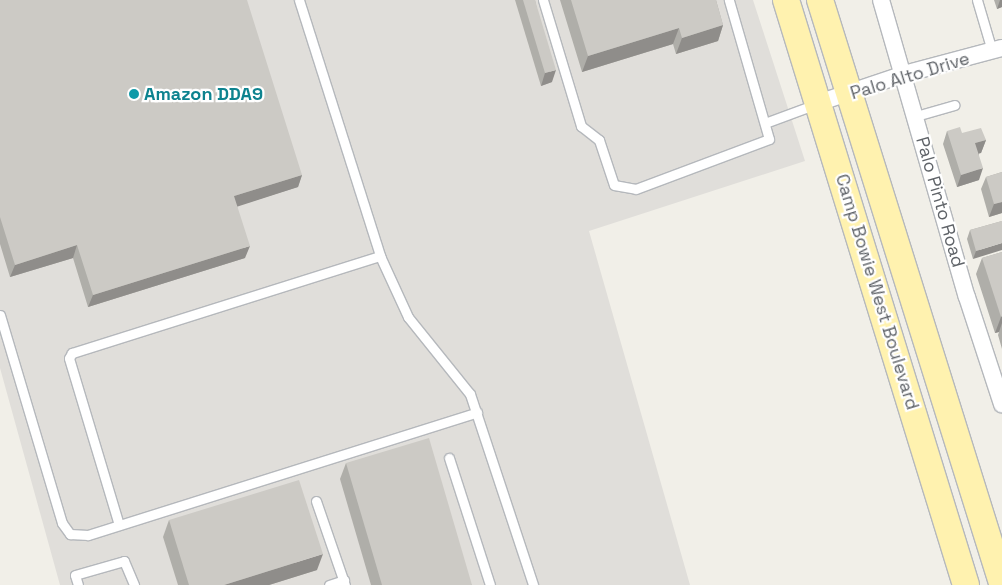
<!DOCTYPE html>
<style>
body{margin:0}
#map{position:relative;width:1002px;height:585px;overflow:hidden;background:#f1efe8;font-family:"Space Grotesk",sans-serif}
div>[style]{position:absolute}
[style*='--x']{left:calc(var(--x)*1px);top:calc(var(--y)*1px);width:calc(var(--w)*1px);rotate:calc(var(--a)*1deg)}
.industrial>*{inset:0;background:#e0deda}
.roads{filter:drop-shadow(1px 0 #b5b8bc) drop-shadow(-1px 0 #b5b8bc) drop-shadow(0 1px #b5b8bc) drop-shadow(0 -1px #b5b8bc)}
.service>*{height:9px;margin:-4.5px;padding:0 4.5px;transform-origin:4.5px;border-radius:4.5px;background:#fff}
.minor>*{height:16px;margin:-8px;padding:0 8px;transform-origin:8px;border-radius:8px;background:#fff}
.primary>*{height:26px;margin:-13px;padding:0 13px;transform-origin:13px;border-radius:13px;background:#fff2af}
.wall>*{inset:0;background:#afaea9}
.shaded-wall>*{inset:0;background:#8f8d8a}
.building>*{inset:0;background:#cccac5}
.dots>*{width:14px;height:14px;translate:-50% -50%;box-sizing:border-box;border:2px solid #fff;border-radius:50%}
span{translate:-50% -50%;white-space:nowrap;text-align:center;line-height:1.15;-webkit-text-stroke:4.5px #fff;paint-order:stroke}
.street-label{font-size:18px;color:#5f6368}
.culture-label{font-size:18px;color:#0d838f;font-weight:700}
.left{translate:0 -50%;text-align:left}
</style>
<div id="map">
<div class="industrial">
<div style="clip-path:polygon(0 0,753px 0,805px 161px,589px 231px,690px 585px,60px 585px,0 368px)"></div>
</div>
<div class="roads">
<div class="service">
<div style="--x:299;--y:0;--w:269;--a:72.4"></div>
<div style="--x:380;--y:256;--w:67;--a:65.3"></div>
<div style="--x:408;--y:317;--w:99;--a:51.2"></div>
<div style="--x:470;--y:394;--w:201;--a:71.7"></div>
<div style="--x:543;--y:0;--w:132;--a:73.2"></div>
<div style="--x:581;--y:126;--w:23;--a:38"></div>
<div style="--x:599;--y:140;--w:47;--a:71.6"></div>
<div style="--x:614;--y:185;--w:22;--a:10"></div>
<div style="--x:636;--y:189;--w:142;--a:-20.6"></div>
<div style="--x:769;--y:139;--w:145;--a:-106.1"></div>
<div style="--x:977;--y:0;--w:53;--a:73.6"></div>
<div style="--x:916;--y:116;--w:40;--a:-16"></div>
<div style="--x:765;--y:123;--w:54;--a:-20.4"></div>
<div style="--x:0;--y:315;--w:217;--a:73.4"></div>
<div style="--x:62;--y:523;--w:14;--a:54"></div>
<div style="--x:70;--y:534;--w:18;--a:3"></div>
<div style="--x:88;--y:535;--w:408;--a:-17.5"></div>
<div style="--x:449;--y:458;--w:133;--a:72.1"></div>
<div style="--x:316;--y:501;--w:89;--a:71"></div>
<div style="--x:119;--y:525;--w:174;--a:-106.7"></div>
<div style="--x:69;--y:358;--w:6;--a:-59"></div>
<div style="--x:72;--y:353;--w:323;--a:-17.5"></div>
<div style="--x:78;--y:585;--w:10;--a:-107"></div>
<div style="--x:75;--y:575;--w:51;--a:-15.9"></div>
<div style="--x:124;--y:561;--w:26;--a:67"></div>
<div style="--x:329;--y:585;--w:16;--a:-18"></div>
</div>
<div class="minor">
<div style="--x:881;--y:0;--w:309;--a:73.9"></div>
<div style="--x:967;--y:297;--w:113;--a:71.9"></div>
<div style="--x:818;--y:103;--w:91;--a:-18.6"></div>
<div style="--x:904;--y:74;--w:101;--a:-14.9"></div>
</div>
<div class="primary">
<div style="--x:786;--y:0;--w:612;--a:72.9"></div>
<div style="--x:820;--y:0;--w:611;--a:72.66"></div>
</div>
</div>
<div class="wall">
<div style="clip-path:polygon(0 0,302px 175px,298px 187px,237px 206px,245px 258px,88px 307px,73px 258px,10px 277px,0 244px)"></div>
<div style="clip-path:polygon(515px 0,535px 0,552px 82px,541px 86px)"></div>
<div style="clip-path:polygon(560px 0,716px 0,723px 25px,718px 41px,676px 54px,673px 44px,582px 72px)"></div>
<div style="clip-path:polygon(994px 0,1002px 0,1002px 7px,997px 9px)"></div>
<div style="clip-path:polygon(947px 131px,962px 133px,986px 140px,981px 153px,979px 153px,979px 180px,957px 187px,943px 144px)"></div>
<div style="clip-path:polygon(1002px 172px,1002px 213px,989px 217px,981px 189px,986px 177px)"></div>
<div style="clip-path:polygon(1002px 221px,973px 259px,967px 239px,970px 230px)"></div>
<div style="clip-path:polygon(1002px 252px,1002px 349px,998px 335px,999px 332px,995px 333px,976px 274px,982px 258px)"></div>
<div style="clip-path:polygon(346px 463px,472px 585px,371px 585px,340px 479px)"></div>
<div style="clip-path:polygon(169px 520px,317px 570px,269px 585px,178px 585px,163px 537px)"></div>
</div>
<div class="shaded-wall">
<div style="clip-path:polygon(1000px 0,1002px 0,1002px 7px,997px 9px)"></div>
<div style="clip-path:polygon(723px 25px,718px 41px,676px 54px,682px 38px)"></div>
<div style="clip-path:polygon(679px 28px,673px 44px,582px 72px,588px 56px)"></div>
<div style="clip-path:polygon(556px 70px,552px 82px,541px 86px,545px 73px)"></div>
<div style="clip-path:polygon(986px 140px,981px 153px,971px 156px,975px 143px)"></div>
<div style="clip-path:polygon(983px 168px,979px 180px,957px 187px,961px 175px)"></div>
<div style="clip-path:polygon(302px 175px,298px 187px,230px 209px,234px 196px)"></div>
<div style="clip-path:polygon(1002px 202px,1002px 213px,989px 217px,994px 204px)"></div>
<div style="clip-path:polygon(1002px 243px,1002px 250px,973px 259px,976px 251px)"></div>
<div style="clip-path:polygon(77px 245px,73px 258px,10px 277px,15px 265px)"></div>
<div style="clip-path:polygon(250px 246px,245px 258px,88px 307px,93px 295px)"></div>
<div style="clip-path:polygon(1002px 316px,1002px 323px,999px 332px,995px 333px,1001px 317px)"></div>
<div style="clip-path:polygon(323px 554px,317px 570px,269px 585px,224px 585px)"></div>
</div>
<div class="building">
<div style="clip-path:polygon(0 0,247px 0,302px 175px,234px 196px,250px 246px,93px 295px,77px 245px,15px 265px,0 217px)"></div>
<div style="clip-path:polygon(523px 0,535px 0,556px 70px,545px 73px)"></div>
<div style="clip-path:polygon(571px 0,716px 0,723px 25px,682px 38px,679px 28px,588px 56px)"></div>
<div style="clip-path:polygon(960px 127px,962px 133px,981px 128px,986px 140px,975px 143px,983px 168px,961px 175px,947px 131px)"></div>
<div style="clip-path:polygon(1002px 172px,1002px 202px,994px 204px,986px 177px)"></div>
<div style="clip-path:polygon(1002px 221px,1002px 243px,976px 251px,970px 230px)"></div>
<div style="clip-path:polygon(1002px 252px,1002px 316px,1001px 317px,982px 258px)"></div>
<div style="clip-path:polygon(429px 438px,472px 585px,382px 585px,346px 463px)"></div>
<div style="clip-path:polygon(299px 480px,323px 554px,224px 585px,189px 585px,169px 520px)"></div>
</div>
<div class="dots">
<div style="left:134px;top:94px;background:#0f9aa8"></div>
</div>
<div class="street-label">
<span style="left:910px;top:76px;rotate:-17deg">Palo Alto Drive</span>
<span style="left:940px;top:202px;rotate:74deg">Palo Pinto Road</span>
<span style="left:877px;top:292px;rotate:73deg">Camp Bowie West Boulevard</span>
</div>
<div class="culture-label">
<span class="left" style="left:144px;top:94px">Amazon DDA9</span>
</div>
</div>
